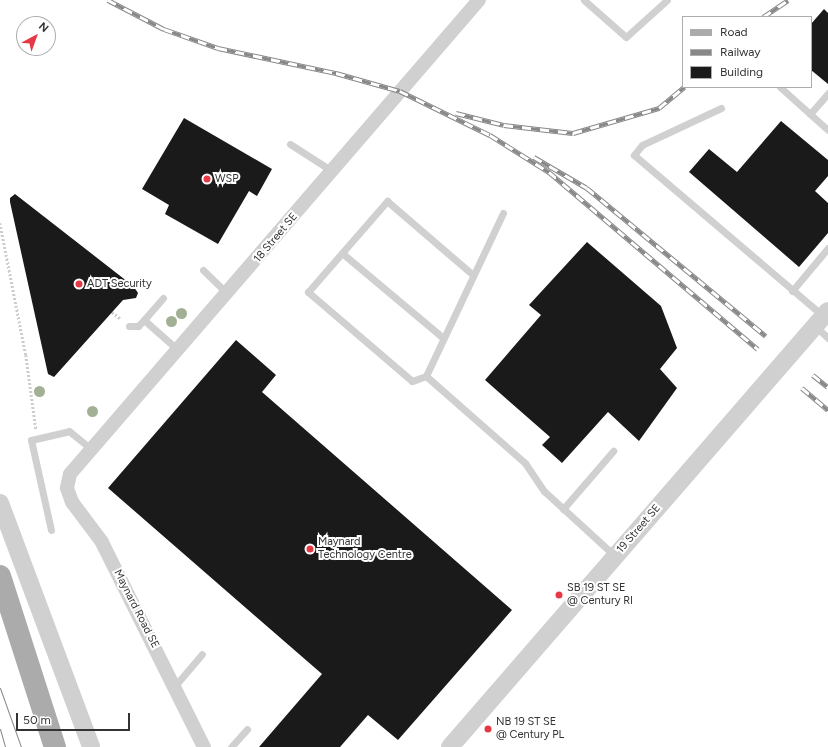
<!DOCTYPE html>
<style>
body{margin:0}
#map{position:relative;width:828px;height:747px;overflow:hidden;background:#fff;font-family:Figtree,sans-serif}
div>[style]{position:absolute}
[style*='--x']{left:calc(var(--x)*1px);top:calc(var(--y)*1px);width:calc(var(--w)*1px);rotate:calc(var(--a)*1deg)}
.building>*{inset:0;background:#1a1a1a}
.path>*{height:2.5px;margin-top:-1.25px;transform-origin:0;background:repeating-linear-gradient(90deg,#cdcdcd 0 2px,transparent 0 4px)}
.service>*{height:7px;margin:-3.5px;padding:0 3.5px;transform-origin:3.5px;border-radius:3.5px;background:#d0d0d0}
.minor>*{height:14px;margin:-7px;padding:0 7px;transform-origin:7px;border-radius:7px;background:#d0d0d0}
.tertiary>*{height:18px;margin:-9px;padding:0 9px;transform-origin:9px;border-radius:9px;background:#d0d0d0}
.primary>*{height:22px;margin:-11px;padding:0 11px;transform-origin:11px;border-radius:11px;background:#ababab}
.tram>*{height:1px;margin:-0.5px;padding:0 0.5px;transform-origin:0.5px;border-radius:0.5px;background:#888}
.rail>*{height:4.5px;margin-top:-2.25px;transform-origin:0;background:repeating-linear-gradient(90deg,#fff 0 9px,#888 0 18px);box-sizing:border-box;border-block:1px solid #888}
.trees>*{width:11px;height:11px;margin:-5.5px;border-radius:50%;background:#a2b095}
.dots>*{width:11px;height:11px;translate:-50% -50%;box-sizing:border-box;border:2px solid #fff;border-radius:50%}
span{translate:-50% -50%;white-space:nowrap;text-align:center;line-height:1.15;-webkit-text-stroke:4px #fff;paint-order:stroke}
.poi-label{font-size:11px;color:#333}
.left{translate:0 -50%;text-align:left}
.street-label{font-size:11px;color:#333}
.legend{position:absolute;left:682px;top:16px;width:130px;height:72px;box-sizing:border-box;background:#fff;border:1px solid #adadad;margin:0;padding:5px 7px;list-style:none;font-size:12px;color:#333}
.legend li{display:flex;align-items:center;gap:8px;height:20px}
.legend b{width:20px;border:1px solid #adadad}
.north{position:absolute;left:16px;top:16px;width:40px;height:40px;box-sizing:border-box;background:#fff;border:1px solid #adadad;border-radius:50%;rotate:41deg;font-size:11px;font-weight:700;line-height:16px;text-align:center;color:#333}
.north::after{content:'';display:block;margin:auto;width:14px;height:18px;background:#e63946;clip-path:polygon(50% 0,100% 100%,50% 72%,0 100%)}
.scale{position:absolute;left:16px;top:713px;width:114px;height:18px;box-sizing:border-box;border:2px solid #333;border-top:0;padding-left:5px;font-size:12px;line-height:14px;white-space:nowrap;color:#333;-webkit-text-stroke:3px #fff;paint-order:stroke}
</style>
<div id="map">
<div class="building">
<div style="clip-path:polygon(824px 9px,828px 13px,828px 84px,811px 70px,811px 24px)"></div>
<div style="clip-path:polygon(184px 118px,272px 169px,257px 196px,249px 191px,218px 244px,165px 214px,169px 205px,142px 189px)"></div>
<div style="clip-path:polygon(781px 121px,828px 160px,828px 176px,815px 191px,828px 203px,828px 233px,799px 267px,689px 172px,709px 149px,737px 172px)"></div>
<div style="clip-path:polygon(15px 194px,128px 282px,128px 287px,134px 287px,138px 293px,136px 298px,123px 300px,54px 377px,48px 374px,10px 202px,10px 198px)"></div>
<div style="clip-path:polygon(587px 242px,661px 306px,677px 348px,660px 369px,677px 388px,639px 441px,608px 412px,562px 463px,542px 445px,550px 437px,485px 380px,541px 315px,529px 305px)"></div>
<div style="clip-path:polygon(236px 340px,276px 375px,262px 392px,512px 610px,398px 740px,368px 715px,340px 747px,259px 747px,322px 674px,108px 488px)"></div>
</div>
<div class="path">
<div style="--x:0;--y:223;--w:135;--a:78.9"></div>
<div style="--x:26;--y:355;--w:75;--a:82.3"></div>
<div style="--x:112;--y:312;--w:11;--a:38"></div>
</div>
<div class="service">
<div style="--x:584;--y:0;--w:56;--a:41.4"></div>
<div style="--x:626;--y:37;--w:55;--a:-42.1"></div>
<div style="--x:780;--y:87;--w:64;--a:41.9"></div>
<div style="--x:721;--y:108;--w:87;--a:154.9"></div>
<div style="--x:642;--y:145;--w:13;--a:129"></div>
<div style="--x:634;--y:155;--w:248;--a:40.4"></div>
<div style="--x:810;--y:114;--w:28;--a:-49"></div>
<div style="--x:290;--y:144;--w:50;--a:32.7"></div>
<div style="--x:503;--y:213;--w:180;--a:115.3"></div>
<div style="--x:426;--y:376;--w:132;--a:41.3"></div>
<div style="--x:525;--y:463;--w:34;--a:56"></div>
<div style="--x:544;--y:491;--w:96;--a:42.5"></div>
<div style="--x:342;--y:253;--w:131;--a:40"></div>
<div style="--x:203;--y:270;--w:33;--a:44"></div>
<div style="--x:792;--y:291;--w:56;--a:-50.1"></div>
<div style="--x:163;--y:298;--w:29;--a:131"></div>
<div style="--x:144;--y:320;--w:44;--a:41.3"></div>
<div style="--x:129;--y:326;--w:9;--a:0"></div>
<div style="--x:138;--y:326;--w:8;--a:-45"></div>
<div style="--x:815;--y:326;--w:18;--a:43"></div>
<div style="--x:426;--y:376;--w:15;--a:160"></div>
<div style="--x:412;--y:381;--w:137;--a:-139.4"></div>
<div style="--x:308;--y:292;--w:121;--a:-49"></div>
<div style="--x:387;--y:201;--w:113;--a:40.7"></div>
<div style="--x:563;--y:509;--w:77;--a:-49.2"></div>
<div style="--x:51;--y:530;--w:92;--a:-102.5"></div>
<div style="--x:31;--y:440;--w:39;--a:-13"></div>
<div style="--x:69;--y:431;--w:28;--a:39"></div>
<div style="--x:174;--y:687;--w:43;--a:-49.7"></div>
<div style="--x:231;--y:747;--w:24;--a:-48"></div>
</div>
<div class="minor">
<div style="--x:204;--y:747;--w:229;--a:-116.5"></div>
<div style="--x:102;--y:542;--w:50;--a:-126.9"></div>
<div style="--x:72;--y:502;--w:15;--a:-110"></div>
<div style="--x:67;--y:488;--w:14;--a:-78"></div>
<div style="--x:70;--y:474;--w:626;--a:-49.21"></div>
</div>
<div class="tertiary">
<div style="--x:0;--y:503;--w:260;--a:69.5"></div>
<div style="--x:450;--y:747;--w:577;--a:-49.08"></div>
</div>
<div class="primary">
<div style="--x:0;--y:576;--w:180;--a:72.2"></div>
</div>
<div class="tram">
<div style="--x:0;--y:688;--w:63;--a:70.4"></div>
<div style="--x:0;--y:729;--w:19;--a:74"></div>
</div>
<div class="rail">
<div style="--x:108;--y:0;--w:63;--a:27.4"></div>
<div style="--x:164;--y:29;--w:57;--a:19.4"></div>
<div style="--x:218;--y:48;--w:121;--a:12"></div>
<div style="--x:336;--y:73;--w:66;--a:15.7"></div>
<div style="--x:400;--y:91;--w:100;--a:26.1"></div>
<div style="--x:490;--y:135;--w:70;--a:32.1"></div>
<div style="--x:549;--y:172;--w:274;--a:40.3"></div>
<div style="--x:763;--y:17;--w:30;--a:-34"></div>
<div style="--x:456;--y:113;--w:49;--a:14"></div>
<div style="--x:504;--y:125;--w:69;--a:6.6"></div>
<div style="--x:573;--y:133;--w:90;--a:-16.2"></div>
<div style="--x:659;--y:108;--w:33;--a:-40"></div>
<div style="--x:534;--y:157;--w:61;--a:30.3"></div>
<div style="--x:587;--y:188;--w:232;--a:39.6"></div>
<div style="--x:813;--y:375;--w:19;--a:39"></div>
<div style="--x:802;--y:388;--w:34;--a:40"></div>
</div>
<div class="trees">
<div style="left:181px;top:313px"></div>
<div style="left:171px;top:321px"></div>
<div style="left:39px;top:391px"></div>
<div style="left:92px;top:411px"></div>
</div>
<div class="dots">
<div style="left:207px;top:179px;background:#e63946"></div>
<div style="left:79px;top:284px;background:#e63946"></div>
<div style="left:310px;top:549px;background:#e63946"></div>
<div style="left:559px;top:595px;background:#e63946"></div>
<div style="left:488px;top:729px;background:#e63946"></div>
</div>
<div class="poi-label">
<span class="left" style="left:215px;top:179px">WSP</span>
<span class="left" style="left:87px;top:284px">ADT Security</span>
<span class="left" style="left:318px;top:549px">Maynard<br>Technology Centre</span>
<span class="left" style="left:567px;top:595px">SB 19 ST SE<br>@ Century RI</span>
<span class="left" style="left:496px;top:729px">NB 19 ST SE<br>@ Century PL</span>
</div>
<div class="street-label">
<span style="left:276px;top:238px;rotate:-50deg">18 Street SE</span>
<span style="left:639px;top:529px;rotate:-49deg">19 Street SE</span>
<span style="left:136px;top:609px;rotate:63deg">Maynard Road SE</span>
</div>
<ul class="legend">
<li><b style="height:5px;background:#ababab"></b>Road</li>
<li><b style="height:5px;background:#888"></b>Railway</li>
<li><b style="height:11px;background:#1a1a1a"></b>Building</li>
</ul>
<div class="north">N</div>
<div class="scale">50 m</div>
</div>
